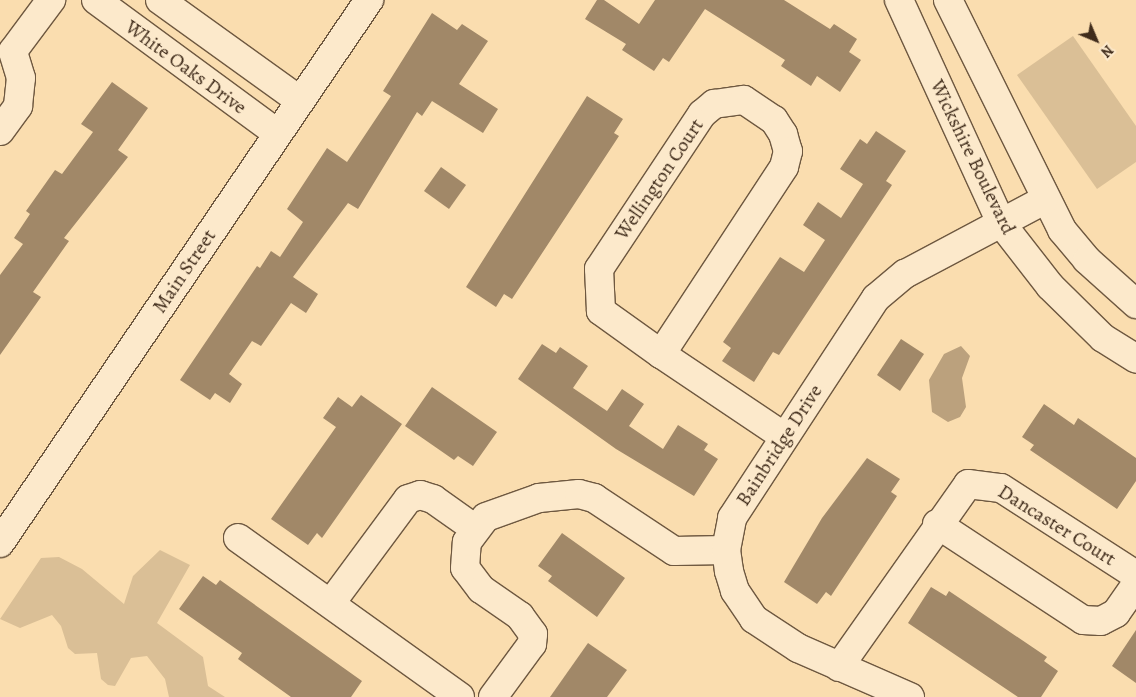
<!DOCTYPE html>
<style>
body{margin:0}
#map{position:relative;width:1136px;height:697px;overflow:hidden;background:#faddaf;font-family:Alegreya,serif}
div>[style]{position:absolute}
[style*='--x']{left:calc(var(--x)*1px);top:calc(var(--y)*1px);width:calc(var(--w)*1px);rotate:calc(var(--a)*1deg)}
.green>*{inset:0;background:#dabf96}
.water>*{inset:0;background:#bba17d}
.building>*{inset:0;background:#a18868}
.roads{filter:drop-shadow(1px 0 #6e5840) drop-shadow(-1px 0 #6e5840) drop-shadow(0 1px #6e5840) drop-shadow(0 -1px #6e5840)}
.minor>*{height:28px;margin:-14px;padding:0 14px;transform-origin:14px;border-radius:14px;background:#fce9cb}
.secondary>*{height:28px;margin:-14px;padding:0 14px;transform-origin:14px;border-radius:14px;background:#fce9cb}
span{translate:-50% -50%;white-space:nowrap;text-align:center;line-height:1.15;-webkit-text-stroke:4px #fce9cb;paint-order:stroke}
.street-label{font-size:20px;color:#402c1b}
.north{position:absolute;left:1071px;top:15px;width:50px;height:50px;-webkit-text-stroke:4px #fce9cb;paint-order:stroke;rotate:135deg;font-size:14px;font-weight:700;line-height:20px;text-align:center;color:#402c1b}
.north::after{content:'';display:block;margin:auto;width:18px;height:22px;background:#402c1b;clip-path:polygon(50% 0,100% 100%,50% 72%,0 100%)}
</style>
<div id="map">
<div class="green">
<div style="clip-path:polygon(1073px 36px,1136px 126px,1136px 162px,1097px 189px,1017px 75px)"></div>
<div style="clip-path:polygon(160px 550px,190px 565px,157px 623px,203px 657px,208px 686px,225px 697px,169px 697px,165px 679px,147px 656px,131px 658px,115px 686px,108px 685px,101px 679px,97px 653px,75px 654px,68px 648px,61px 626px,52px 615px,20px 628px,0 619px,41px 558px,59px 557px,82px 569px,124px 604px,133px 576px)"></div>
</div>
<div class="water">
<div style="clip-path:polygon(961px 346px,970px 356px,962px 378px,966px 407px,960px 417px,948px 422px,932px 412px,929px 380px,944px 354px)"></div>
</div>
<div class="building">
<div style="clip-path:polygon(597px 0,604px 0,639px 24px,655px 0,784px 0,830px 29px,834px 24px,857px 39px,849px 52px,861px 60px,840px 92px,817px 76px,811px 86px,781px 66px,785px 60px,705px 9px,669px 62px,663px 58px,654px 71px,622px 50px,626px 44px,585px 19px)"></div>
<div style="clip-path:polygon(432px 13px,457px 30px,462px 24px,488px 41px,459px 84px,498px 109px,483px 133px,432px 101px,422px 116px,417px 112px,358px 209px,348px 203px,293px 277px,318px 294px,306px 313px,291px 303px,261px 346px,252px 341px,229px 374px,242px 384px,230px 403px,215px 393px,210px 400px,180px 380px,257px 266px,260px 268px,271px 251px,280px 257px,303px 222px,287px 209px,327px 148px,347px 162px,391px 96px,383px 91px)"></div>
<div style="clip-path:polygon(112px 82px,148px 108px,118px 150px,128px 157px,64px 238px,69px 241px,33px 292px,41px 297px,0 355px,0 275px,23px 244px,14px 238px,30px 214px,26px 211px,55px 170px,62px 174px,93px 132px,81px 124px)"></div>
<div style="clip-path:polygon(587px 96px,623px 119px,614px 133px,619px 136px,512px 299px,504px 294px,496px 307px,466px 287px)"></div>
<div style="clip-path:polygon(876px 131px,906px 151px,886px 181px,892px 185px,779px 355px,773px 352px,754px 382px,722px 361px,731px 348px,723px 342px,780px 257px,804px 272px,825px 240px,803px 225px,818px 202px,841px 218px,863px 184px,840px 169px,860px 139px,867px 144px)"></div>
<div style="clip-path:polygon(441px 167px,466px 185px,449px 209px,424px 191px)"></div>
<div style="clip-path:polygon(901px 339px,924px 354px,900px 391px,877px 375px)"></div>
<div style="clip-path:polygon(542px 344px,556px 353px,560px 347px,588px 366px,573px 388px,607px 411px,622px 389px,644px 404px,629px 426px,663px 449px,678px 425px,708px 444px,704px 450px,718px 459px,694px 496px,616px 449px,518px 379px)"></div>
<div style="clip-path:polygon(432px 387px,497px 432px,473px 466px,458px 456px,454px 460px,405px 426px)"></div>
<div style="clip-path:polygon(361px 395px,402px 424px,322px 538px,317px 533px,308px 545px,271px 519px,336px 427px,323px 418px,338px 397px,352px 407px)"></div>
<div style="clip-path:polygon(1044px 404px,1074px 425px,1078px 418px,1136px 458px,1136px 481px,1117px 509px,1030px 450px,1034px 445px,1022px 437px)"></div>
<div style="clip-path:polygon(867px 458px,900px 479px,891px 492px,897px 496px,831px 596px,826px 592px,817px 604px,784px 582px,822px 518px)"></div>
<div style="clip-path:polygon(562px 533px,625px 578px,597px 617px,548px 581px,552px 576px,538px 566px)"></div>
<div style="clip-path:polygon(203px 576px,216px 585px,220px 580px,362px 681px,351px 697px,291px 697px,238px 659px,242px 653px,179px 609px)"></div>
<div style="clip-path:polygon(931px 587px,946px 596px,949px 591px,1047px 657px,1044px 661px,1058px 671px,1041px 697px,1018px 697px,908px 623px)"></div>
<div style="clip-path:polygon(1136px 630px,1136px 683px,1112px 666px)"></div>
<div style="clip-path:polygon(588px 643px,627px 670px,607px 697px,550px 697px)"></div>
</div>
<div class="roads">
<div class="minor">
<div style="--x:96;--y:0;--w:225;--a:36.3"></div>
<div style="--x:160;--y:0;--w:171;--a:35.7"></div>
<div style="--x:899;--y:0;--w:245;--a:65.4"></div>
<div style="--x:1001;--y:223;--w:80;--a:52.1"></div>
<div style="--x:1050;--y:286;--w:74;--a:44.5"></div>
<div style="--x:1103;--y:338;--w:39;--a:32"></div>
<div style="--x:948;--y:0;--w:257;--a:63.6"></div>
<div style="--x:1062;--y:230;--w:39;--a:50"></div>
<div style="--x:1087;--y:260;--w:66;--a:41.9"></div>
<div style="--x:13;--y:51;--w:64;--a:-53.3"></div>
<div style="--x:0;--y:131;--w:31;--a:-54"></div>
<div style="--x:18;--y:106;--w:28;--a:-84"></div>
<div style="--x:21;--y:78;--w:28;--a:-107"></div>
<div style="--x:661;--y:354;--w:74;--a:-144.4"></div>
<div style="--x:601;--y:311;--w:42;--a:-92.7"></div>
<div style="--x:599;--y:269;--w:186;--a:-56.4"></div>
<div style="--x:702;--y:114;--w:16;--a:-40"></div>
<div style="--x:714;--y:104;--w:30;--a:-8"></div>
<div style="--x:744;--y:100;--w:36;--a:34"></div>
<div style="--x:774;--y:120;--w:17;--a:57"></div>
<div style="--x:783;--y:134;--w:18;--a:74"></div>
<div style="--x:788;--y:151;--w:16;--a:104"></div>
<div style="--x:784;--y:167;--w:224;--a:123.3"></div>
<div style="--x:661;--y:354;--w:147;--a:33.9"></div>
<div style="--x:937;--y:524;--w:175;--a:33.3"></div>
<div style="--x:1083;--y:620;--w:18;--a:3"></div>
<div style="--x:1101;--y:621;--w:17;--a:-28"></div>
<div style="--x:1116;--y:613;--w:35;--a:-55"></div>
<div style="--x:238;--y:538;--w:273;--a:35.6"></div>
<div style="--x:331;--y:603;--w:129;--a:-53.5"></div>
<div style="--x:408;--y:499;--w:13;--a:-18"></div>
<div style="--x:420;--y:495;--w:14;--a:17"></div>
<div style="--x:433;--y:499;--w:50;--a:35.3"></div>
<div style="--x:839;--y:667;--w:224;--a:-54.8"></div>
<div style="--x:968;--y:484;--w:33;--a:7"></div>
<div style="--x:1001;--y:488;--w:161;--a:32.8"></div>
<div style="--x:493;--y:697;--w:66;--a:-53.7"></div>
<div style="--x:532;--y:644;--w:10;--a:-84"></div>
<div style="--x:533;--y:634;--w:22;--a:-126"></div>
<div style="--x:520;--y:616;--w:47;--a:-145.3"></div>
<div style="--x:481;--y:589;--w:26;--a:-127"></div>
<div style="--x:465;--y:568;--w:26;--a:-86"></div>
<div style="--x:467;--y:542;--w:31;--a:-53"></div>
<div style="--x:486;--y:517;--w:56;--a:-19.7"></div>
<div style="--x:539;--y:498;--w:40;--a:-5.7"></div>
<div style="--x:579;--y:494;--w:16;--a:15"></div>
<div style="--x:594;--y:498;--w:96;--a:33.5"></div>
<div style="--x:674;--y:551;--w:52;--a:-1.1"></div>
<div style="--x:910;--y:697;--w:122;--a:-156.4"></div>
<div style="--x:798;--y:648;--w:53;--a:-146.6"></div>
<div style="--x:754;--y:619;--w:34;--a:-124"></div>
<div style="--x:735;--y:591;--w:21;--a:-107"></div>
<div style="--x:729;--y:571;--w:21;--a:-98"></div>
<div style="--x:726;--y:550;--w:33;--a:-79"></div>
<div style="--x:732;--y:518;--w:263;--a:-56.8"></div>
<div style="--x:876;--y:298;--w:38;--a:-40"></div>
<div style="--x:905;--y:274;--w:157;--a:-28"></div>
</div>
<div class="secondary">
<div style="--x:0;--y:543;--w:657;--a:-55.8"></div>
</div>
</div>
<div class="street-label">
<span style="left:186px;top:67px;rotate:36deg">White Oaks Drive</span>
<span style="left:973px;top:157px;rotate:64deg">Wickshire Boulevard</span>
<span style="left:659px;top:179px;rotate:-56deg">Wellington Court</span>
<span style="left:184px;top:271px;rotate:-56deg">Main Street</span>
<span style="left:779px;top:445px;rotate:-57deg">Bainbridge Drive</span>
<span style="left:1057px;top:525px;rotate:32deg">Dancaster Court</span>
</div>
<div class="north">N</div>
</div>
